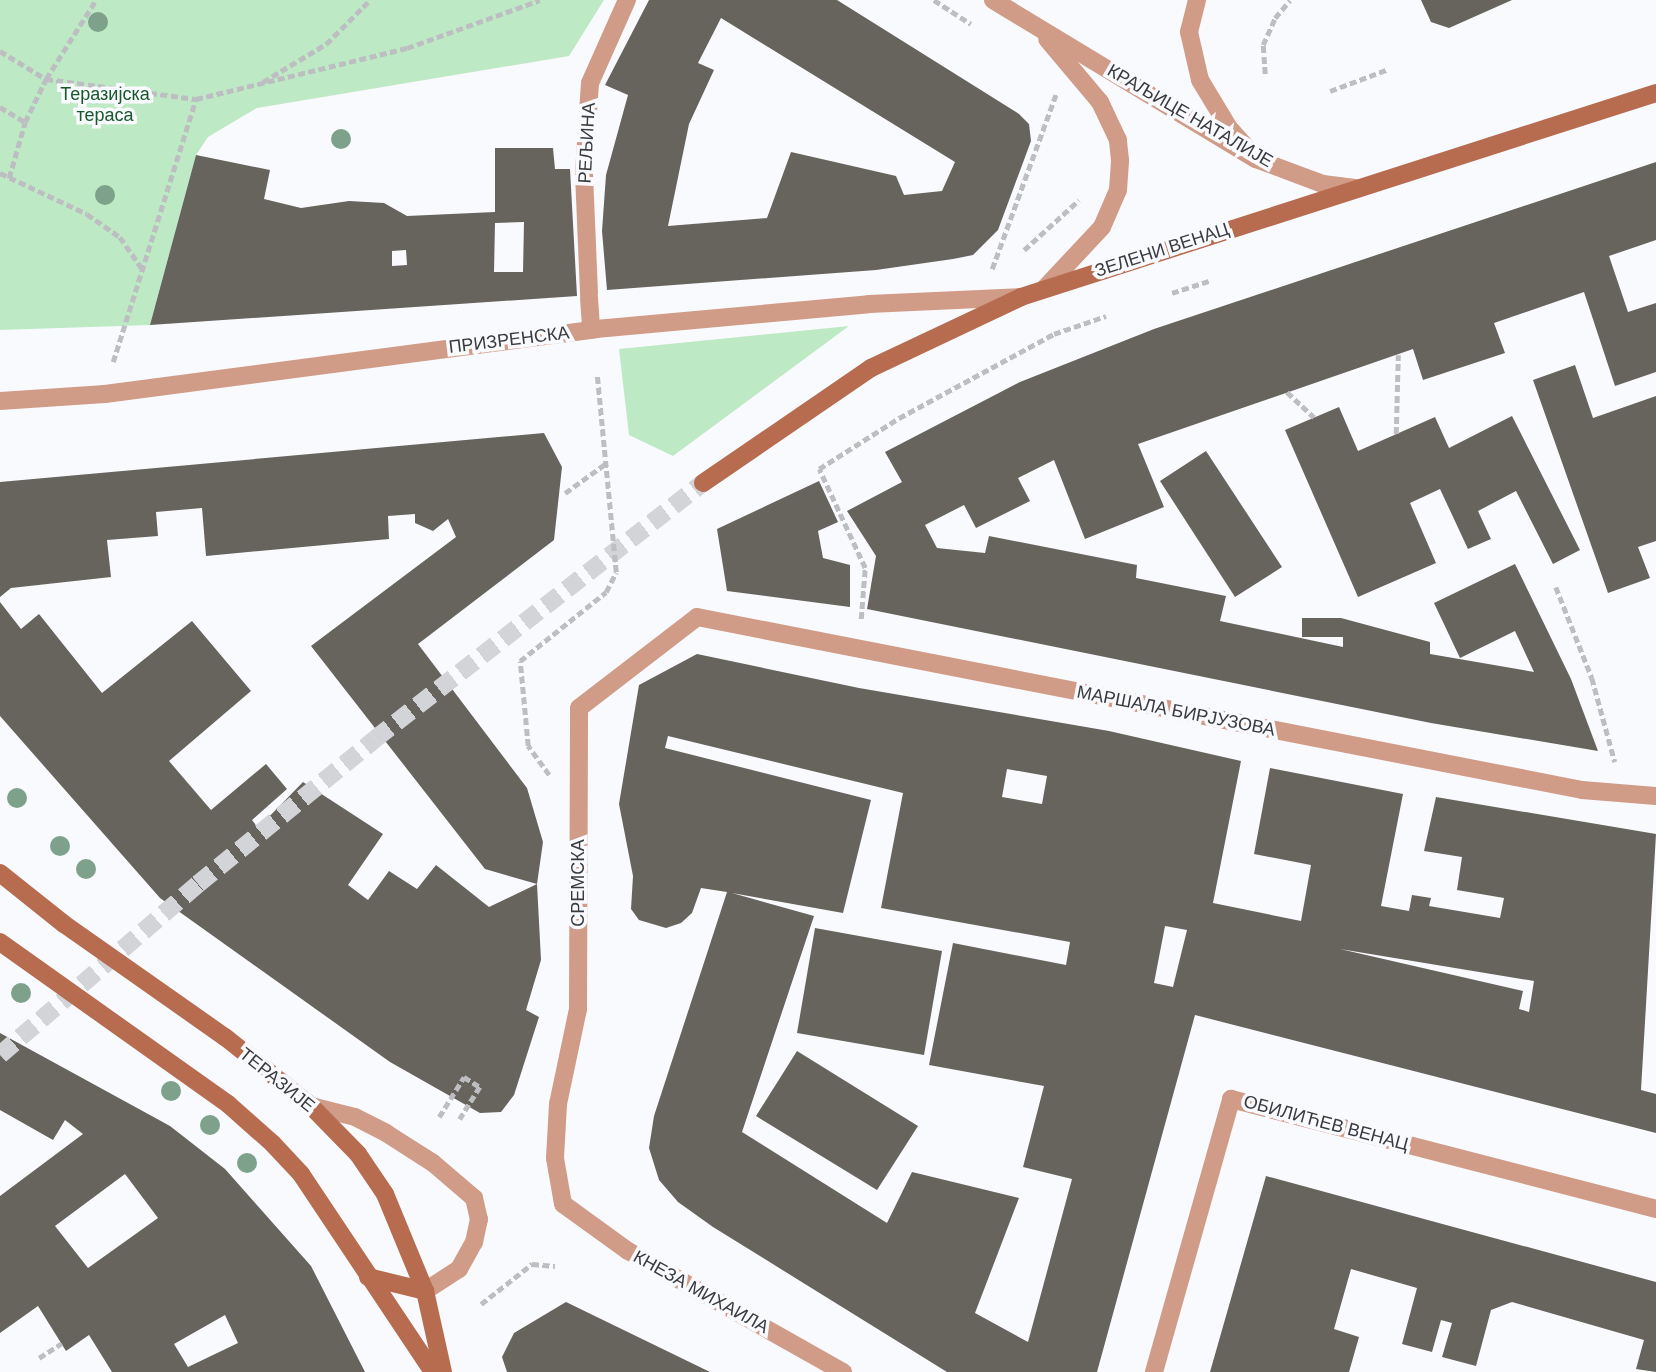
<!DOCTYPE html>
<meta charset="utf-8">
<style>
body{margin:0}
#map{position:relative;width:1656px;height:1372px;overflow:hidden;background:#f9fafe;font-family:"DM Sans",sans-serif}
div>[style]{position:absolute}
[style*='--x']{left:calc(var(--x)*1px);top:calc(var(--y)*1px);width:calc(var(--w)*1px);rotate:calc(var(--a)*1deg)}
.green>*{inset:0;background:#bee9c5}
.building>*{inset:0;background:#67635d}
.secondary-tunnel>*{height:18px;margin-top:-9px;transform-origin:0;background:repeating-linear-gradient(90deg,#d3d4d8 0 18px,transparent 0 27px)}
.path>*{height:4.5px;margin-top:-2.25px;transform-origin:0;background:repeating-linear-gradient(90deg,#bdbec2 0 7px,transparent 0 10.5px)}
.service>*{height:18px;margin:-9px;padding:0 9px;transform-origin:9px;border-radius:9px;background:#d09c88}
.pedestrian>*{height:18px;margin:-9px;padding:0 9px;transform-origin:9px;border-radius:9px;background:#d09c88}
.minor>*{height:18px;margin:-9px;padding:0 9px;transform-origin:9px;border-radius:9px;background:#d09c88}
.tertiary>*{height:18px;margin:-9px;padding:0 9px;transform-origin:9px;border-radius:9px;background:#d09c88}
.secondary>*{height:18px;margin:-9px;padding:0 9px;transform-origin:9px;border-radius:9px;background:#b76c50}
.trees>*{width:20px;height:20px;margin:-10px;border-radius:50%;background:#7da18a}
span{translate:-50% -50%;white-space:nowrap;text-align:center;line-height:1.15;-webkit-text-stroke:7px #f9fafe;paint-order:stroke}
.park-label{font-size:18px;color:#17582b}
.street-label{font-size:18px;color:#3a3b3e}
</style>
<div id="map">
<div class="green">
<div style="clip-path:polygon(0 0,604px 0,569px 56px,257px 108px,208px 137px,196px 155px,150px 325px,0 330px)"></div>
<div style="clip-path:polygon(849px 326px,673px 456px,629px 435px,619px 349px)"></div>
</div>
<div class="building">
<div style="clip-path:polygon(evenodd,649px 0,837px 0,1019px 114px,1029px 124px,1031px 141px,998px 230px,973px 255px,953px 259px,876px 270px,607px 290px,602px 231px,606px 175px,628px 95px,605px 85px,649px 0,721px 18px,955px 162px,942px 191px,904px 195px,896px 176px,791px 152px,767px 218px,668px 226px,689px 124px,714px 70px,698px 63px,721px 18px)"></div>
<div style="clip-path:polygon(1421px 0,1512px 0,1449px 28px,1431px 22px)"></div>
<div style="clip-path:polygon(evenodd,495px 148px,553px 148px,555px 169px,570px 169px,577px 296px,150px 325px,196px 155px,270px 170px,264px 199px,301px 208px,349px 201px,384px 203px,407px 216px,495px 212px,495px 148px,524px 222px,523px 272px,494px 272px,495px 223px,524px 222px,495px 148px,406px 250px,407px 265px,392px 266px,392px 251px,406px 250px)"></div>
<div style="clip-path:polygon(1656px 162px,1656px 240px,1609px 256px,1628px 312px,1656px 303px,1656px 372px,1615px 386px,1584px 292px,1494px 323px,1505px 353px,1423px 380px,1413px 349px,1138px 444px,1164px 507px,1085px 539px,1054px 460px,1018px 478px,1030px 501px,976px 528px,964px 505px,925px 525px,937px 548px,985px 553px,989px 536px,1137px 565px,1136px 578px,1226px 596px,1220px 621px,1343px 647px,1343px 637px,1302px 637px,1302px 618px,1341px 618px,1430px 642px,1430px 654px,1534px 672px,1515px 631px,1460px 658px,1434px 603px,1515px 564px,1571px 679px,1598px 751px,1431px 723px,867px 609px,876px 556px,847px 511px,902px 482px,885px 452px,1020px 382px,1154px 329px)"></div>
<div style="clip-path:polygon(1575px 365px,1593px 418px,1656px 396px,1656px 541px,1638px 547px,1650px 578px,1608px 593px,1533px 380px)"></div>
<div style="clip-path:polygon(1339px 407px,1358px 451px,1435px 417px,1449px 448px,1512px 416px,1580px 550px,1553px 564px,1516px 491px,1478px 511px,1491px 539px,1468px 549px,1440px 489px,1410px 503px,1436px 563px,1358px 597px,1285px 430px)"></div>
<div style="clip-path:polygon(544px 433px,562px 467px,554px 540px,418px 644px,527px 788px,543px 842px,537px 884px,485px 869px,311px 646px,456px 537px,448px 519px,433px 531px,415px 523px,415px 514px,388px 516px,389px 539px,206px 556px,202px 508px,156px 512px,158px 536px,107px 540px,111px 577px,11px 588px,0 597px,0 482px)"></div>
<div style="clip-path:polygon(1206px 451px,1282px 567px,1235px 597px,1160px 481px)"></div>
<div style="clip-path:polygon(819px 481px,838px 522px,818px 531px,823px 558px,850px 565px,850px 607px,727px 591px,717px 529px)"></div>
<div style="clip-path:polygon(0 602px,21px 629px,39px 614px,102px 693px,192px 621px,251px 691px,169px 761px,211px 810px,266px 764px,287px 789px,252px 820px,258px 828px,303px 782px,383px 834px,348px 885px,368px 900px,389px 871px,417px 889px,436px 865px,489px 907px,537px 884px,541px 960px,526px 1010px,539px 1017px,514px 1095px,501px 1112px,480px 1113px,390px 1062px,160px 898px,0 716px)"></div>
<div style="clip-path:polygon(evenodd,697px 654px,859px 688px,1109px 731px,1241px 761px,1213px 903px,1301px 921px,1311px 865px,1254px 854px,1270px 768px,1403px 794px,1381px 906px,1409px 911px,1412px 895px,1431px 898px,1429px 906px,1500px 918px,1504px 898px,1457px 890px,1462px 857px,1424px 851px,1436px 797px,1656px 834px,1641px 1090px,1656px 1094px,1656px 1133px,1195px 1015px,1097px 1372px,947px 1372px,713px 1227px,678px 1202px,659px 1180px,649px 1148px,654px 1116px,727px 892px,701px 888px,692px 913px,681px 923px,666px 928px,639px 920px,631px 909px,633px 876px,619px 804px,639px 685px,697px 654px,668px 736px,903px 793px,881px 908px,1070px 942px,1066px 965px,953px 943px,929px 1065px,1044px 1086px,1023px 1167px,1072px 1179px,1028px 1342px,975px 1313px,1019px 1198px,912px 1172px,887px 1223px,742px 1132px,814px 916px,732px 893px,843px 913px,871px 800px,665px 748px,668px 736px,697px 654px,1007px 769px,1047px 776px,1042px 804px,1002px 797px,1007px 769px,697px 654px,1165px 926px,1187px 930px,1173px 987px,1154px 983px,1165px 926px,697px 654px,1340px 949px,1534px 981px,1529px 1012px,1519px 1009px,1523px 991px,1340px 949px)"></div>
<div style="clip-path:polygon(815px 928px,942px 951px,924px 1055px,797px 1033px)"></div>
<div style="clip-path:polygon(evenodd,0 1033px,170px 1126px,225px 1169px,311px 1266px,365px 1372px,112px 1372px,89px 1335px,66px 1351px,38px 1306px,0 1333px,0 1196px,83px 1134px,65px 1120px,53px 1140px,0 1110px,0 1033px,125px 1174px,158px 1218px,88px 1268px,55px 1226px,125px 1174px,0 1033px,225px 1315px,238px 1343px,188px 1367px,174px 1344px,225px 1315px)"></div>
<div style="clip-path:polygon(797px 1051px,918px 1126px,877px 1190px,756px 1116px)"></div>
<div style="clip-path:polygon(1266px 1176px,1656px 1282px,1656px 1372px,1636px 1369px,1644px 1340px,1512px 1302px,1491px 1310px,1476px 1366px,1442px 1357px,1452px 1323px,1441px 1320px,1432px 1352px,1402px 1344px,1417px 1288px,1351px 1269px,1334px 1329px,1359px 1337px,1349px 1372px,1210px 1372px)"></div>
<div style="clip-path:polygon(566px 1302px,601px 1319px,710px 1372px,507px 1372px,502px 1357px,514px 1333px)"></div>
</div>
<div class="secondary-tunnel">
<div style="--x:0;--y:1055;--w:262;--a:-40.8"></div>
<div style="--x:198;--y:884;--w:229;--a:-39.3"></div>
<div style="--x:375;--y:739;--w:416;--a:-38"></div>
</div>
<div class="path">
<div style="--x:934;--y:0;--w:44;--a:33"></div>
<div style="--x:0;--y:51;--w:54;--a:31.3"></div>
<div style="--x:46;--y:79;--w:151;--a:7.6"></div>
<div style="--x:196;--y:99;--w:217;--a:-13.6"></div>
<div style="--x:407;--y:48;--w:141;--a:-19.8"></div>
<div style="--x:1265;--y:74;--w:29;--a:-94"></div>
<div style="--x:1263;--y:45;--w:30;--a:-66"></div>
<div style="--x:1275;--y:18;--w:23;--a:-50"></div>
<div style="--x:263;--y:82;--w:74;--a:-31.1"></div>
<div style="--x:326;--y:44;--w:62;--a:-45"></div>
<div style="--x:1330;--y:91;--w:60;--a:-20.6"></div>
<div style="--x:0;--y:107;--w:29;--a:31"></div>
<div style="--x:0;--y:173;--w:96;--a:25.2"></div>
<div style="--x:87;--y:214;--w:40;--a:34.9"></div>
<div style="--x:120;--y:237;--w:38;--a:55"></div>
<div style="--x:9;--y:178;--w:58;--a:-74.1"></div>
<div style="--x:25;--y:122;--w:48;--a:-64"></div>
<div style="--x:46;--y:79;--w:93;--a:-57.7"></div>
<div style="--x:1024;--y:250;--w:74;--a:-42.3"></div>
<div style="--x:992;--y:269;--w:186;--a:-69.9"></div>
<div style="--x:1172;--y:293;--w:39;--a:-18"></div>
<div style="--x:113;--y:362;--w:276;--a:-72.5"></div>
<div style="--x:1287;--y:392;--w:37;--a:43"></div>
<div style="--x:1396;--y:434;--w:79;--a:-88.5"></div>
<div style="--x:565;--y:493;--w:49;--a:-35.9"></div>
<div style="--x:1556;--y:587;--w:98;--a:68.4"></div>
<div style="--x:1592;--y:678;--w:87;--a:74.7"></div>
<div style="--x:861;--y:619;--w:51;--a:-85.5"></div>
<div style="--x:865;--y:568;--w:109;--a:-114.9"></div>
<div style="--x:819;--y:469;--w:95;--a:-32.5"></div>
<div style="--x:899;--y:418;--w:176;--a:-28.5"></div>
<div style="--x:1054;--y:334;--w:55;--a:-19.1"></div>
<div style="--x:549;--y:775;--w:36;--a:-126"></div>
<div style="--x:528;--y:746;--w:85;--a:-95.4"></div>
<div style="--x:520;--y:661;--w:110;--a:-38.7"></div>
<div style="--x:606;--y:592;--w:22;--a:-63"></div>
<div style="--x:616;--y:572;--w:197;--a:-95.5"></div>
<div style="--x:439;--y:1117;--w:47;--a:-58"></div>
<div style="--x:464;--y:1077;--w:19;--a:32"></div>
<div style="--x:480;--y:1087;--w:38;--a:122"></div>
<div style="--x:481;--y:1304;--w:65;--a:-38.1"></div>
<div style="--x:532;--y:1264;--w:23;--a:5"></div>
<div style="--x:39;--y:1358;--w:27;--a:-33"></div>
</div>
<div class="service">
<div style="--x:311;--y:1106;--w:45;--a:14"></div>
<div style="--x:355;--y:1117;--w:35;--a:27"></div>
<div style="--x:386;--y:1133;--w:56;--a:32.6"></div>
<div style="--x:433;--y:1163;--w:54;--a:40.5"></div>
<div style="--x:474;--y:1198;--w:22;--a:77"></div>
<div style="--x:479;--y:1219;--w:24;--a:102"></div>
<div style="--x:474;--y:1242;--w:31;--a:119"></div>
<div style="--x:459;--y:1269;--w:40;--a:147.1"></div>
</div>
<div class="pedestrian">
<div style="--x:589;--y:293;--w:120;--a:-92.4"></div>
<div style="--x:584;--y:173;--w:90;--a:-86.2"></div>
<div style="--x:590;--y:83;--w:91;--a:-66"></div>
<div style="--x:589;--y:298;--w:32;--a:86"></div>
<div style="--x:843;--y:1372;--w:247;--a:-150.6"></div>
<div style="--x:628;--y:1251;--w:80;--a:-144.1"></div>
<div style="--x:563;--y:1204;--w:47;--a:-99.9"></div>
<div style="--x:555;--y:1158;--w:54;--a:-86.8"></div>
<div style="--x:558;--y:1104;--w:97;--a:-78.1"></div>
<div style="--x:578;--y:1009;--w:301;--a:-89.8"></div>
<div style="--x:579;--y:708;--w:149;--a:-37.6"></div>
<div style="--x:697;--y:617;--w:902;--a:11.06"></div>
<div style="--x:1582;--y:790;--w:74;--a:4.6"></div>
<div style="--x:1154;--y:1372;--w:284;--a:-74.2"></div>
<div style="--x:1231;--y:1099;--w:439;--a:14.5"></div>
</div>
<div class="minor">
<div style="--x:1197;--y:0;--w:33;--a:104"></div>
<div style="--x:1189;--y:32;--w:49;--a:77.1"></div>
<div style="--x:1200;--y:80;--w:56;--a:58.9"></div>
<div style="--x:1229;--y:128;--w:38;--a:48"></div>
</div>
<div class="tertiary">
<div style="--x:993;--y:0;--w:307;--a:31.2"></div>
<div style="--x:1256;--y:159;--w:72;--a:20.5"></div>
<div style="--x:1323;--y:184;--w:32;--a:7"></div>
<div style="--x:1045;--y:288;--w:83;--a:-46.9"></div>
<div style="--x:1102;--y:227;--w:40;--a:-66.6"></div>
<div style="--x:1118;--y:190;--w:30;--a:-86"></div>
<div style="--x:1120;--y:160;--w:20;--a:-96"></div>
<div style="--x:1118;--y:140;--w:42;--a:-115.3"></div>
<div style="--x:1100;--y:102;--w:82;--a:-130.1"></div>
<div style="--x:0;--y:401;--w:105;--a:-3.8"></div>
<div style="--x:105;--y:394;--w:495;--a:-7.5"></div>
<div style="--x:596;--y:329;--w:274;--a:-5.2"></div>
<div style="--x:869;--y:304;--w:152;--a:-2.6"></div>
</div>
<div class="secondary">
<div style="--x:703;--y:483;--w:204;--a:-34.4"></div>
<div style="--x:871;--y:368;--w:166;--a:-25.3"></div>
<div style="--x:1021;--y:297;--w:667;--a:-17.81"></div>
<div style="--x:0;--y:873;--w:82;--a:38.6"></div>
<div style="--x:64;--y:924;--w:197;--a:35.1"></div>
<div style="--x:225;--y:1037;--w:110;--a:38.7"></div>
<div style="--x:311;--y:1106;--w:67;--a:45.6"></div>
<div style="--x:358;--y:1154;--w:48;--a:56"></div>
<div style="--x:385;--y:1194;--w:105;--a:67.6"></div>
<div style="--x:425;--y:1291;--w:83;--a:77.5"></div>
<div style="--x:0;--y:942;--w:280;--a:35.4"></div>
<div style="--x:228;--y:1104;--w:60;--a:41.6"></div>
<div style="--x:273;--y:1144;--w:41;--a:47"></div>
<div style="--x:301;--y:1174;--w:238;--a:56.3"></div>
<div style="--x:368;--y:1277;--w:59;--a:13.8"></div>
</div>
<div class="trees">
<div style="left:98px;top:22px"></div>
<div style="left:341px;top:139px"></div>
<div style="left:105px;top:195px"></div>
<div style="left:17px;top:798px"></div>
<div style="left:60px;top:846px"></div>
<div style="left:86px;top:869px"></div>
<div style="left:21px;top:993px"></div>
<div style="left:171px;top:1091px"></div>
<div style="left:210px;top:1125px"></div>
<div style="left:247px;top:1163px"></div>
</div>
<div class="park-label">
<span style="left:105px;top:105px">Теразијска<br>тераса</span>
</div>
<div class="street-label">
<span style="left:1190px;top:116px;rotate:30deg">КРАЉИЦЕ НАТАЛИЈЕ</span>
<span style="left:587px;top:143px;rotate:-87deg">РЕЉИНА</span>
<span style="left:1162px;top:250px;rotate:-18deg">ЗЕЛЕНИ ВЕНАЦ</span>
<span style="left:509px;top:340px;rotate:-7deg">ПРИЗРЕНСКА</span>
<span style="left:1176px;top:711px;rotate:11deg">МАРШАЛА БИРЈУЗОВА</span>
<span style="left:578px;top:883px;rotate:-90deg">СРЕМСКА</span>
<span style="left:277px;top:1080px;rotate:39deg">ТЕРАЗИЈЕ</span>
<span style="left:1326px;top:1123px;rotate:15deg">ОБИЛИЋЕВ ВЕНАЦ</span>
<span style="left:701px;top:1292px;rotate:29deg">КНЕЗА МИХАИЛА</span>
</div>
</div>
